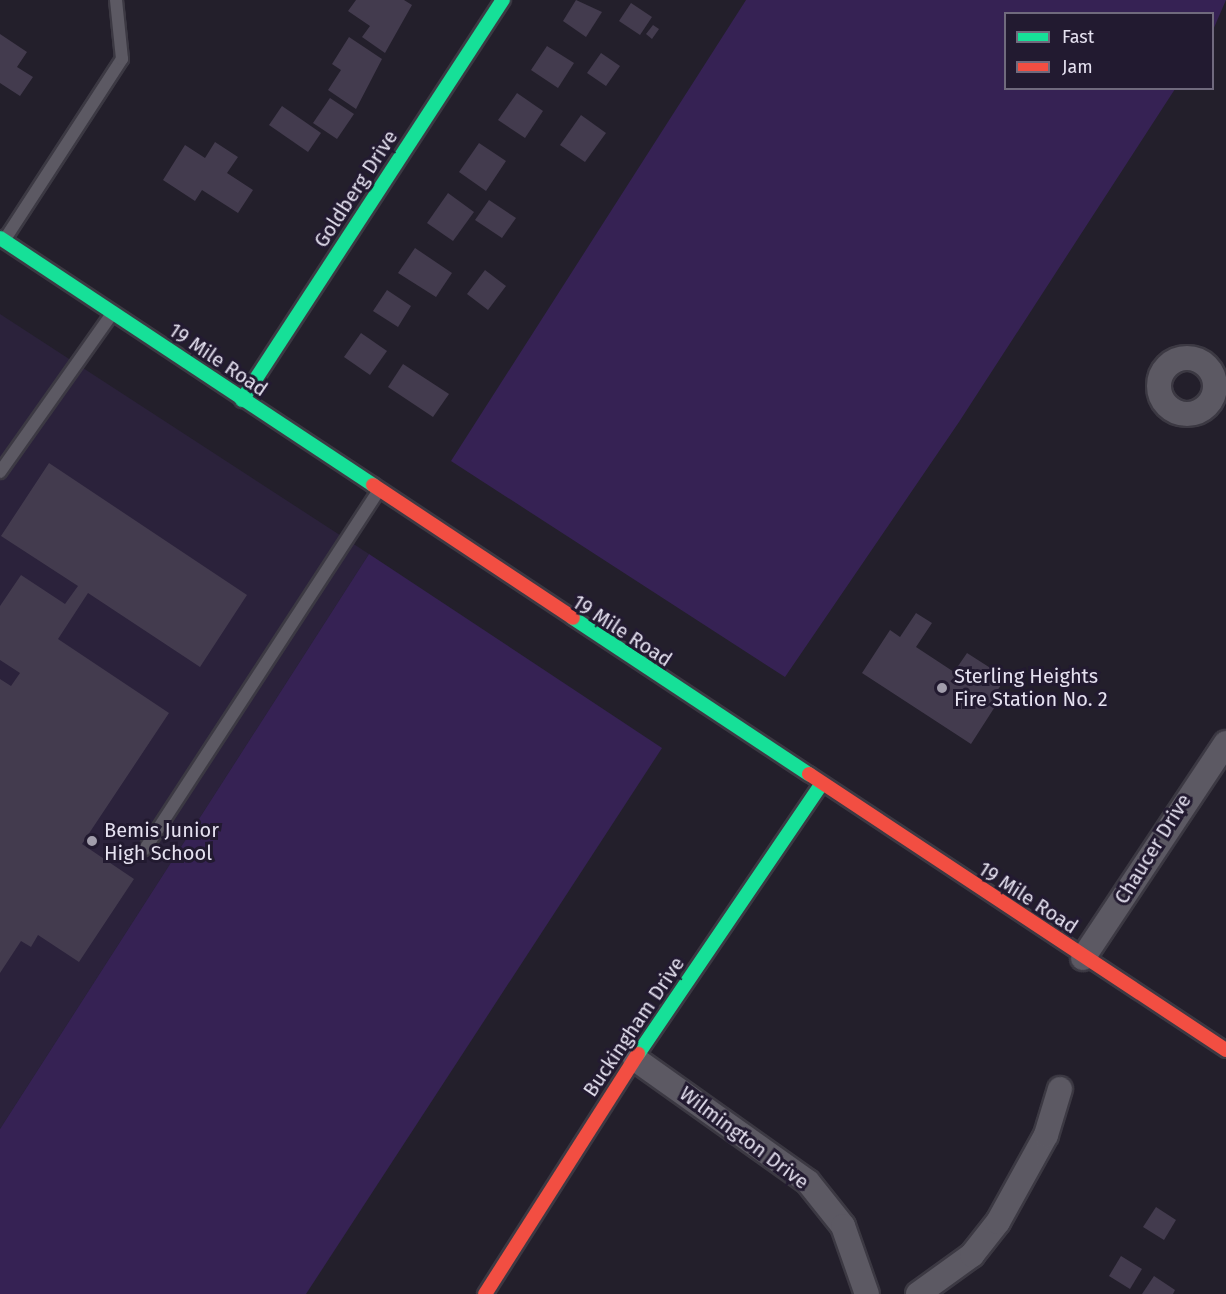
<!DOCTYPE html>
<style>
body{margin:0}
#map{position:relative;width:1226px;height:1294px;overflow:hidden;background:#231f2b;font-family:"Fira Sans",sans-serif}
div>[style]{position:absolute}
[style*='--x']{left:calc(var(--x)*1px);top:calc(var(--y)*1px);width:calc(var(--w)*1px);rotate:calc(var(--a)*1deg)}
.built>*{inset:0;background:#2b223b}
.green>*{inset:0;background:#362254}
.building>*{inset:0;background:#433b4e}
.roads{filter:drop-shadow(2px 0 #3c3943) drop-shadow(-2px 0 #3c3943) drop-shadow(0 2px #3c3943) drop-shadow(0 -2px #3c3943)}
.lane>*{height:12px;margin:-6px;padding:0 6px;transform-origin:6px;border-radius:6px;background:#5c5963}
.street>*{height:24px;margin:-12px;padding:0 12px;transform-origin:12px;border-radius:12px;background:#5c5963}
.street>.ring{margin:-12px;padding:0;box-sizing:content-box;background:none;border:24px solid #5c5963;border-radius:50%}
.fast>*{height:14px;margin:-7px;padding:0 7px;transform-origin:7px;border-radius:7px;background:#16e098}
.jam>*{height:14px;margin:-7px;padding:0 7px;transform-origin:7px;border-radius:7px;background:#f24e42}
.dots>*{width:16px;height:16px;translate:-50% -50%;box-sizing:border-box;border:3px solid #221a30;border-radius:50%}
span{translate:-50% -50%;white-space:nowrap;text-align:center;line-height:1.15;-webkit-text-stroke:6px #221a30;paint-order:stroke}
.street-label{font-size:20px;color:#e5e1f0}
.poi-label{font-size:20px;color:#e5e1f0}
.left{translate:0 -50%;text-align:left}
.legend{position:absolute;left:1004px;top:12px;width:210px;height:78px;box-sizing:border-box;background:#221a30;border:2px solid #706a7d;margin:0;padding:8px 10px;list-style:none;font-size:18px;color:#e5e1f0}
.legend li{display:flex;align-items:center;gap:12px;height:30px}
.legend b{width:30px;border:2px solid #706a7d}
</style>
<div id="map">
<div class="built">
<div style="clip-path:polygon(0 314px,369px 554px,0 1129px)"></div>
</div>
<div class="green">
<div style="clip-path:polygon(746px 0,1226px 0,1213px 30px,1212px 14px,1006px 14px,1006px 88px,1175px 89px,959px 422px,785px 677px,451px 461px)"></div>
<div style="clip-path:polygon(369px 554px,662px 748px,306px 1294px,0 1294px,0 1129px)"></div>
</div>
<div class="building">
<div style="clip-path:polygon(356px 0,404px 0,412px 5px,385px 53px,362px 37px,370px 26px,348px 11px)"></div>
<div style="clip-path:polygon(576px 0,602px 12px,586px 37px,563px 21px)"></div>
<div style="clip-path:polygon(631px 3px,652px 17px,640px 35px,619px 21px)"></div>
<div style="clip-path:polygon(653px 25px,659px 29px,652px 39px,646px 34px)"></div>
<div style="clip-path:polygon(0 34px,27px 52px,17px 67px,33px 77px,20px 96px,0 83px)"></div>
<div style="clip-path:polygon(349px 37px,382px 59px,356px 109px,328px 90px,341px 70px,332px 64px)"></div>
<div style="clip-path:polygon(547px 46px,574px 63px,558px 88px,531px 70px)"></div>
<div style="clip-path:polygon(601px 53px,620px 66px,606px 86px,587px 73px)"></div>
<div style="clip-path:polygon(517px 93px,543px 111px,525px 138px,498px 120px)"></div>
<div style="clip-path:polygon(330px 98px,354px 114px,337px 139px,313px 123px)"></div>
<div style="clip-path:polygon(282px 106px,321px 133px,308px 152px,269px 125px)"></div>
<div style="clip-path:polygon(581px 115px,606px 133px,585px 162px,560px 145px)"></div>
<div style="clip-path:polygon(215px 142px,238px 157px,227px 173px,253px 190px,238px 213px,202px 190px,195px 201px,163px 180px,185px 145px,205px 158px)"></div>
<div style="clip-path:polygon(479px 143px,506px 161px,486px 191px,459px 172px)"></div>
<div style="clip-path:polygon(448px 193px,474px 212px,453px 241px,427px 223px)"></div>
<div style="clip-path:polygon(489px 200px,516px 218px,502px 238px,475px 220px)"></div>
<div style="clip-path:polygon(415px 248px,452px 273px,436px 297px,398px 273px)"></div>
<div style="clip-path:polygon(485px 270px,506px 286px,488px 310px,467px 294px)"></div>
<div style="clip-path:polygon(387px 290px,411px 306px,398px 327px,373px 311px)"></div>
<div style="clip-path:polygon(361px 333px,387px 351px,370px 375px,344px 357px)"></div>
<div style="clip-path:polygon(403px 364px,449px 394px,433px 417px,388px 387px)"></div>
<div style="clip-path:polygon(49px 463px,247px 595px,200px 667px,88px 593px,58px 639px,169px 713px,82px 844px,134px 879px,79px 962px,38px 935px,31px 947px,21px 941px,0 973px,0 679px,11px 686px,20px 673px,0 660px,0 606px,21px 575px,65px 604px,78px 586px,1px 536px)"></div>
<div style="clip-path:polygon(916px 613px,932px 623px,916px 647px,954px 672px,967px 653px,1006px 678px,992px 698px,998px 702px,971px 744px,862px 673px,890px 630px,900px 637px)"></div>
<div style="clip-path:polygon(1156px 1207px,1176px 1220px,1164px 1240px,1143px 1227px)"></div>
<div style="clip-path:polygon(1121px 1256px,1142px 1269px,1130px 1289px,1109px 1276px)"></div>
<div style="clip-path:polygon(1154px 1276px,1175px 1290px,1173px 1294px,1142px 1294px)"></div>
</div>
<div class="roads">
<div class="lane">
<div style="--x:5;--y:239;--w:215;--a:-57"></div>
<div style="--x:122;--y:59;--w:59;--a:-95.8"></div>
<div style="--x:0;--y:472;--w:194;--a:-54.7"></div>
<div style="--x:145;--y:849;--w:427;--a:-56.9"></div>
</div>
<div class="street">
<div class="ring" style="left:1159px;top:358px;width:32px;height:32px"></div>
<div style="--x:1083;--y:958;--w:258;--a:-56.4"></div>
<div style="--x:635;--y:1059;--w:212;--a:35.4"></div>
<div style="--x:808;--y:1182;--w:56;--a:51.5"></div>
<div style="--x:843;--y:1226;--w:72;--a:70.6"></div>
<div style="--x:918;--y:1294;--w:67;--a:-35.8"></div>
<div style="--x:972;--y:1255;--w:42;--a:-51.8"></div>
<div style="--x:998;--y:1222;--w:99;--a:-61.1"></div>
<div style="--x:1046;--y:1135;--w:48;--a:-73.1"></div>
</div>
<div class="fast">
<div style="--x:0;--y:238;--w:447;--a:33.5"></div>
<div style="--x:242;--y:400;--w:478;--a:-56.9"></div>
<div style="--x:573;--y:618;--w:283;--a:33.5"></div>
<div style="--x:638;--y:1054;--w:325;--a:-55.8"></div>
</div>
<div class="jam">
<div style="--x:373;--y:485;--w:240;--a:33.6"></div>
<div style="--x:809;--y:774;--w:500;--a:33.5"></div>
<div style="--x:485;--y:1294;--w:285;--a:-57.5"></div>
</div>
</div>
<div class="dots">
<div style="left:942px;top:688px;background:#a19dab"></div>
<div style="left:92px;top:841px;background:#a19dab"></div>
</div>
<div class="street-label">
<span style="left:356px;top:189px;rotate:-57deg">Goldberg Drive</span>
<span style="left:218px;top:360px;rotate:34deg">19 Mile Road</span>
<span style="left:622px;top:631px;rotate:33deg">19 Mile Road</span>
<span style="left:1153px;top:849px;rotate:-58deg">Chaucer Drive</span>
<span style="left:1028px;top:898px;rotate:33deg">19 Mile Road</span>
<span style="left:634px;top:1027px;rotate:-56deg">Buckingham Drive</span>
<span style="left:744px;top:1138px;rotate:37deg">Wilmington Drive</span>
</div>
<div class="poi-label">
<span class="left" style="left:954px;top:688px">Sterling Heights<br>Fire Station No. 2</span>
<span class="left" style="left:104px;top:842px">Bemis Junior<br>High School</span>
</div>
<ul class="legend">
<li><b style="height:8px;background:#16e098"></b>Fast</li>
<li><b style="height:8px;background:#f24e42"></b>Jam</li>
</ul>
</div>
